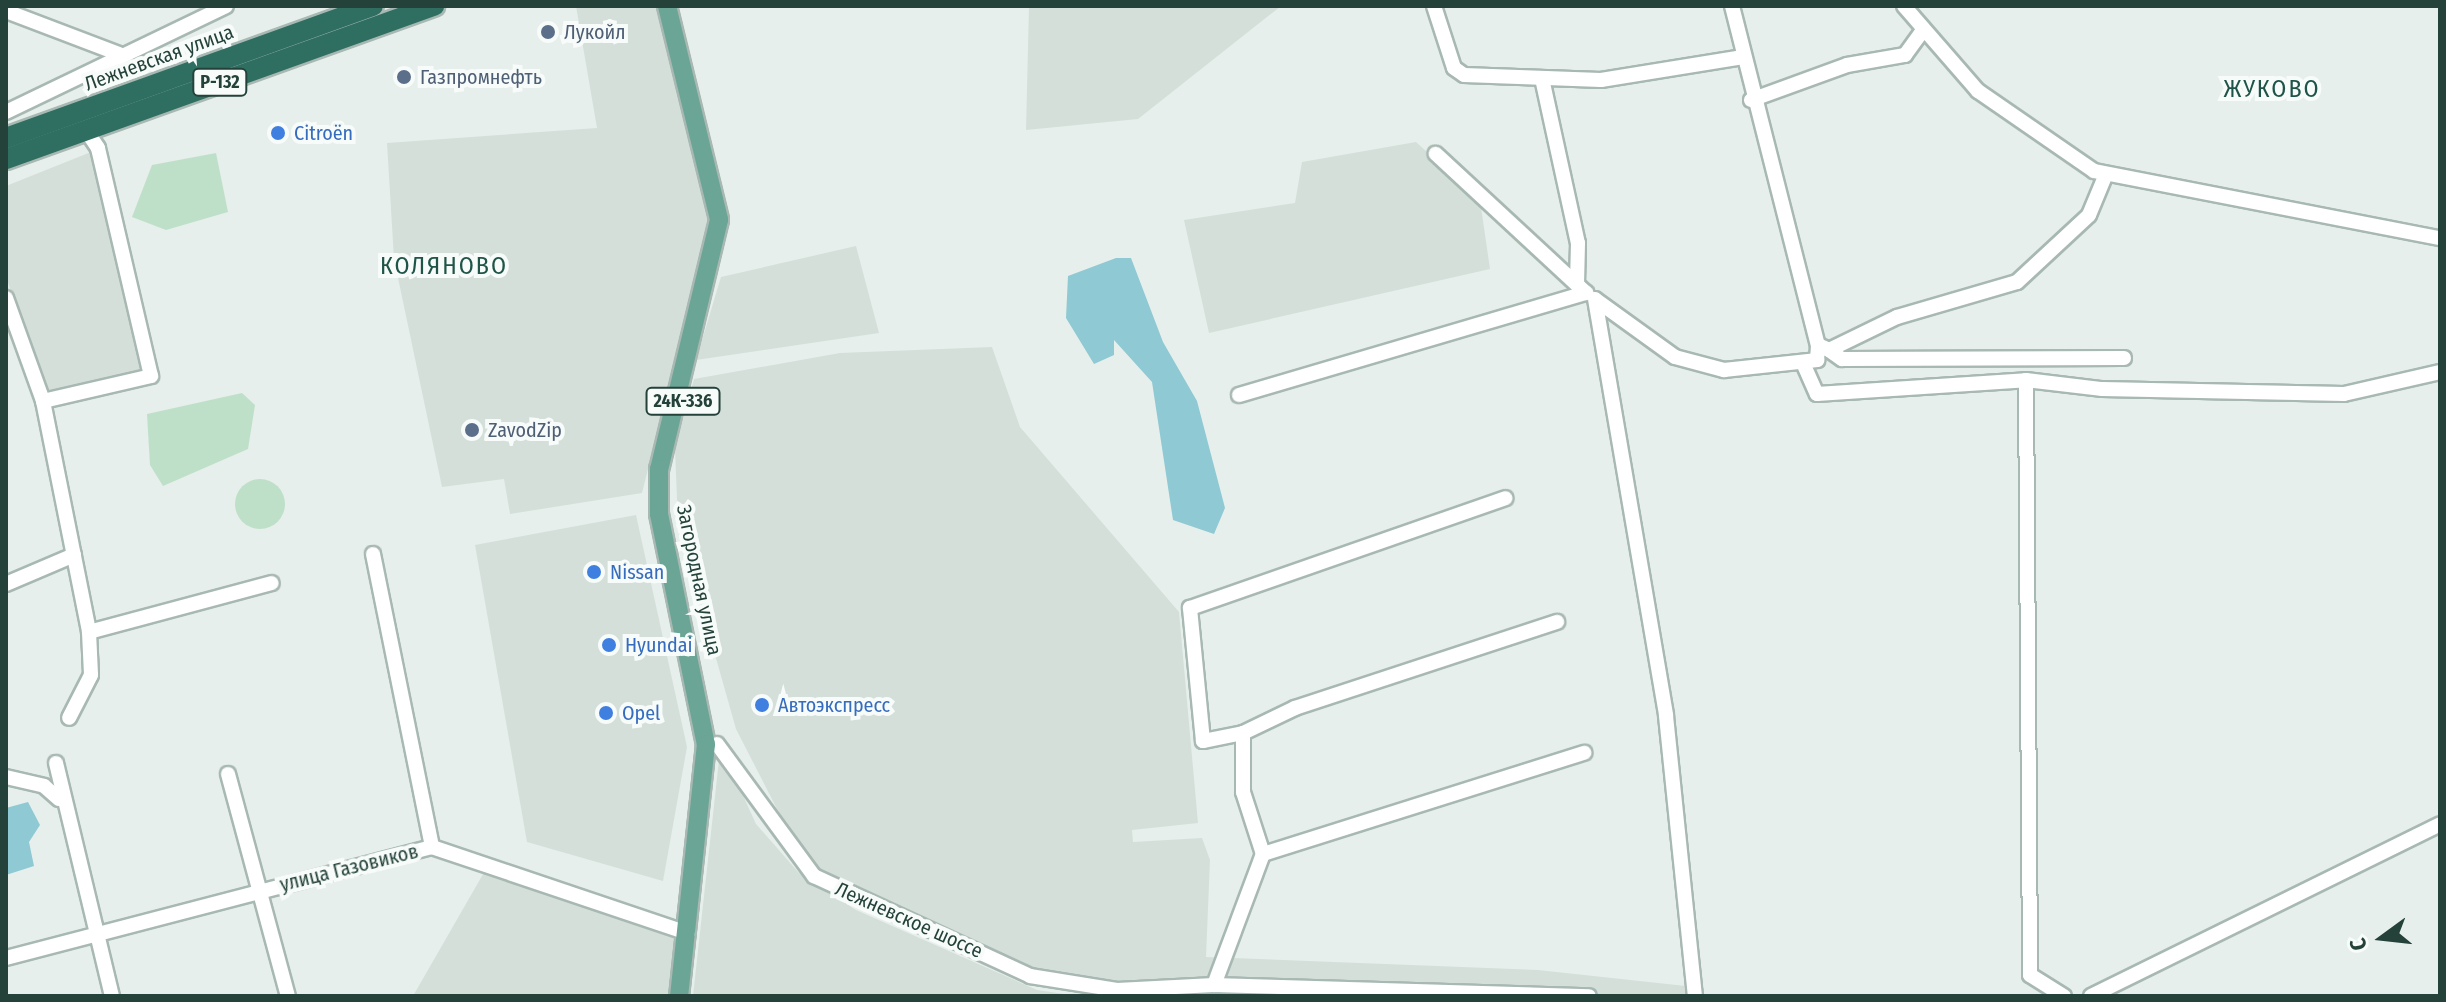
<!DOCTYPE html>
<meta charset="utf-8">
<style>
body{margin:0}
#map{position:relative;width:2446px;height:1002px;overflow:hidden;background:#e6efeb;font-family:"Fira Sans Condensed",sans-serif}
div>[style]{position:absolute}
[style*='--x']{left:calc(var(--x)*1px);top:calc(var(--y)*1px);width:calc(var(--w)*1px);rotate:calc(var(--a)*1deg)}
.built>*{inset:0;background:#d4dfda}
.green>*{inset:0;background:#bfe0c8}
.round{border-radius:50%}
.water>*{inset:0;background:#8ec9d4}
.roads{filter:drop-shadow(2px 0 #a8b8b2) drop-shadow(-2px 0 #a8b8b2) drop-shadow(0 2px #a8b8b2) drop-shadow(0 -2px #a8b8b2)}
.minor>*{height:14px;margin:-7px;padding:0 7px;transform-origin:7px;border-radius:7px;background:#fff}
.major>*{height:18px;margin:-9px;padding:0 9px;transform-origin:9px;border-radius:9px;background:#6aa596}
.highway>*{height:20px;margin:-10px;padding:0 10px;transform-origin:10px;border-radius:10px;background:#2f6f62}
.dots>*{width:22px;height:22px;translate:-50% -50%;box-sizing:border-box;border:4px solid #f7fbf9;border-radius:50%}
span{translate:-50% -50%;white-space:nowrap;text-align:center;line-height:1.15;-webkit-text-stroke:8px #f7fbf9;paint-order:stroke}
.shield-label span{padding:2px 6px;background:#f7fbf9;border:2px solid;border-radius:6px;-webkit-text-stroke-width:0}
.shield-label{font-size:18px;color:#24423a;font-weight:700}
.service-label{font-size:20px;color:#4e5e75}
.left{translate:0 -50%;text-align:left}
.street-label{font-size:20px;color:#24423a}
.shop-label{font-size:20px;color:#366cbe}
.quarter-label{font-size:24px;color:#1f5548;letter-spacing:2px}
.frame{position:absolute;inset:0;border:8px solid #24423a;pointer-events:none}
.north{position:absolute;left:2342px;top:898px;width:80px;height:80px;-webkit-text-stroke:6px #f7fbf9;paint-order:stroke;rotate:255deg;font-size:22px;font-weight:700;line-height:32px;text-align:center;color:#24423a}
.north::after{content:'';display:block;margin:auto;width:28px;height:36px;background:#24423a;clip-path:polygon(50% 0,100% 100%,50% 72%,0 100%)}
</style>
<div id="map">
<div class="built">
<div style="clip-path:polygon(576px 6px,662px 6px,713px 211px,642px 493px,510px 514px,504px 479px,442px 487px,394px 259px,387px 143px,597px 128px)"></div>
<div style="clip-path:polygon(1029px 6px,1281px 6px,1138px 119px,1026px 130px)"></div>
<div style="clip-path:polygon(1416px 142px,1480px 200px,1490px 269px,1209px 333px,1184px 220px,1295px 203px,1302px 162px)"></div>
<div style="clip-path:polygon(96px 150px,147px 371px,47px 395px,6px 277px,6px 186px)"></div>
<div style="clip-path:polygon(856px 246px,879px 333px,696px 360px,721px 277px)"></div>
<div style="clip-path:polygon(992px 347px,1020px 427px,1179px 612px,1198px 823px,1132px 830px,1133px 842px,1202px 838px,1210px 860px,1206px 957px,1538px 970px,1704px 988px,1703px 996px,1204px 996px,1204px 983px,1132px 986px,1030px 969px,826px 877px,795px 844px,736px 729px,678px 524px,675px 449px,694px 379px,840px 353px)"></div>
<div style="clip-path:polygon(636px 515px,687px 747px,663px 881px,527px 842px,475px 545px)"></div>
<div style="clip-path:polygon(726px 758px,756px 824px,799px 873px,856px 910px,1037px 990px,1078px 996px,693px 996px,719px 760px)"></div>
<div style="clip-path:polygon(486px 869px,681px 939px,672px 996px,413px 996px)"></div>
</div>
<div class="green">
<div style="clip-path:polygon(216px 153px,228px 212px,166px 230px,132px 217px,152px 165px)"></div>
<div style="clip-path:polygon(242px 393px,255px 405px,248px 449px,163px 486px,150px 465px,147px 414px)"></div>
<div class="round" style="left:235px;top:479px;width:50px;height:50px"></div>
</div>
<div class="water">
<div style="clip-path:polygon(1116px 258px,1131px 258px,1163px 342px,1197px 401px,1225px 508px,1214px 534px,1173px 520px,1152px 382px,1114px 340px,1114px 355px,1094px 364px,1066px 318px,1068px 276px)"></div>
<div style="clip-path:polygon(28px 802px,40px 825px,29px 842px,34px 866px,6px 875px,6px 808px)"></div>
</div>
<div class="roads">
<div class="minor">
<div style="--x:1434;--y:6;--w:65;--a:72.1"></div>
<div style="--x:1454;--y:68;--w:12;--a:35"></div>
<div style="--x:1464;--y:75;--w:137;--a:2.1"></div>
<div style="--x:1601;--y:80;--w:144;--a:-9.2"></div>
<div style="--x:1732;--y:6;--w:350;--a:75.8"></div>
<div style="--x:1818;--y:345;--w:12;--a:24"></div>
<div style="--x:1829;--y:350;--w:76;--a:-25.9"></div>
<div style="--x:1897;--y:317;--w:125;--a:-16.3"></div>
<div style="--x:2017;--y:282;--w:98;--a:-42.9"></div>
<div style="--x:2089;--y:215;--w:44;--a:-67.5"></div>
<div style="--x:1904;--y:6;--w:113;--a:49"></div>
<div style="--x:1978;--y:91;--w:141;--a:34.6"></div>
<div style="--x:2094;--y:171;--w:352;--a:11"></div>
<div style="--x:6;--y:11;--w:121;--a:20.8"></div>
<div style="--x:1543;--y:83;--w:164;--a:77.7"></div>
<div style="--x:1578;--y:243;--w:41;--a:91.4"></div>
<div style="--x:1751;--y:100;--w:102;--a:-20"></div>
<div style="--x:1847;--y:65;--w:59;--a:-9.8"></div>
<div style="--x:1905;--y:55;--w:31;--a:-54"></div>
<div style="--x:6;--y:112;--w:244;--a:-25.7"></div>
<div style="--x:6;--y:298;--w:109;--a:70.2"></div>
<div style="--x:43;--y:401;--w:236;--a:78.7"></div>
<div style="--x:89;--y:632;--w:43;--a:87.3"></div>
<div style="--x:91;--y:675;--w:48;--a:117.1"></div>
<div style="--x:1595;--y:299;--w:423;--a:80.3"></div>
<div style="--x:1666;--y:716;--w:281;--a:84.1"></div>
<div style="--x:1596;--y:300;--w:97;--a:35.8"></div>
<div style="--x:1675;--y:357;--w:51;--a:14.9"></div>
<div style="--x:1724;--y:370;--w:94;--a:-6.1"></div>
<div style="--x:1817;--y:360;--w:15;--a:-86"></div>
<div style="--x:1829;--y:350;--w:16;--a:35"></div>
<div style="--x:1842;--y:359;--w:282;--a:-0.2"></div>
<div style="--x:1803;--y:363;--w:34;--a:66"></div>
<div style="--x:1817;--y:394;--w:209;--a:-3.8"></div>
<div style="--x:2026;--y:380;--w:595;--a:89.61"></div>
<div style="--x:2030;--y:975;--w:40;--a:32"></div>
<div style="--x:2026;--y:380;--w:77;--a:6.8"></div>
<div style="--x:2102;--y:389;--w:242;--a:1.2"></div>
<div style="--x:2344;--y:394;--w:98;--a:-12.9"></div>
<div style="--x:1239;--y:395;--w:362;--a:-16.4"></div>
<div style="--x:1586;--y:293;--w:205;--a:-137.2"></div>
<div style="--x:43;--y:401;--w:111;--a:-13"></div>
<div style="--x:151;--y:376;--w:234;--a:-103.1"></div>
<div style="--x:98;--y:148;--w:22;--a:-124"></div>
<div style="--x:373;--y:554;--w:299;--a:78.6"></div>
<div style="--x:6;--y:584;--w:74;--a:-23.1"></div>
<div style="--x:89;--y:632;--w:189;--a:-15"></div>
<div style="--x:1243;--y:733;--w:58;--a:-25.7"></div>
<div style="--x:1295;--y:708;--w:276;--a:-18.2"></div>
<div style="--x:717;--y:744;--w:164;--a:53.7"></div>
<div style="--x:814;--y:876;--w:238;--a:24.8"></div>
<div style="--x:1030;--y:976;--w:88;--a:9.1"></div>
<div style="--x:1117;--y:990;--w:97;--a:-3"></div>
<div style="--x:1214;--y:985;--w:375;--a:1.7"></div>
<div style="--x:56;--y:763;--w:240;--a:76.5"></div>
<div style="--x:228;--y:774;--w:230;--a:74.9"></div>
<div style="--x:6;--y:777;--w:39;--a:13"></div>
<div style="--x:44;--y:786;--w:20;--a:41"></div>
<div style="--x:1263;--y:854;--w:65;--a:-107.9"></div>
<div style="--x:1243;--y:792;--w:59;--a:-90"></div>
<div style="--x:1243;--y:733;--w:41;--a:168.7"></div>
<div style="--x:1203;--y:741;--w:134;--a:-95.6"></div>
<div style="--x:1190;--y:608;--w:334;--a:-19.2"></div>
<div style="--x:6;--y:958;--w:440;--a:-14.6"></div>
<div style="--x:432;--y:847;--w:270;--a:18.6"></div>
<div style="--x:1214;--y:985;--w:140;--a:-69.5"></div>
<div style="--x:1263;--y:854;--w:337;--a:-17.5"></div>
<div style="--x:2091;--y:996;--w:389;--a:-26.2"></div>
</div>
<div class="major">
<div style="--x:667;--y:6;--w:220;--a:76.3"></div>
<div style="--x:719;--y:220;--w:256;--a:103.5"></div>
<div style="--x:659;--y:469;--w:45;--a:90"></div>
<div style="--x:659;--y:514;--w:235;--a:78.5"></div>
<div style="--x:706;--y:744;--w:253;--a:96.1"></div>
</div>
<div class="highway">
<div style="--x:6;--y:138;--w:390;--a:-19.8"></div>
<div style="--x:6;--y:159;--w:455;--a:-19.7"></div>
</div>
</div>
<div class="dots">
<div style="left:548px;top:32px;background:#5c6f8a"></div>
<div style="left:404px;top:77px;background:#5c6f8a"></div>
<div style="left:278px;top:133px;background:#3f7fe0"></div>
<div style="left:472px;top:430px;background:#5c6f8a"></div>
<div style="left:594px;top:572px;background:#3f7fe0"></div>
<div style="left:609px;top:645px;background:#3f7fe0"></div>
<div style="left:762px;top:705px;background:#3f7fe0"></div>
<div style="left:606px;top:713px;background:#3f7fe0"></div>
</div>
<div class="shield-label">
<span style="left:220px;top:82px">Р-132</span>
<span style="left:683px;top:401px">24К-336</span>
</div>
<div class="service-label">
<span class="left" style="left:564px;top:32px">Лукойл</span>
<span class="left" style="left:420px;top:77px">Газпромнефть</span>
<span class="left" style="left:488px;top:430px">ZavodZip</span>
</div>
<div class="street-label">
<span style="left:159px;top:58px;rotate:-20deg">Лежневская улица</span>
<span style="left:699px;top:580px;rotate:78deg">Загородная улица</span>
<span style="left:349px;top:868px;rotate:-14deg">улица Газовиков</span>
<span style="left:909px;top:920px;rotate:24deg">Лежневское шоссе</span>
</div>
<div class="shop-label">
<span class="left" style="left:294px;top:133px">Citroën</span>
<span class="left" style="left:610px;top:572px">Nissan</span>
<span class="left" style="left:625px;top:645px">Hyundai</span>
<span class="left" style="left:778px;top:705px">Автоэкспресс</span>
<span class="left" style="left:622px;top:713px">Opel</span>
</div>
<div class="quarter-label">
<span style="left:2272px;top:90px">ЖУКОВО</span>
<span style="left:444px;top:267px">КОЛЯНОВО</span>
</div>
<div class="frame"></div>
<div class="north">С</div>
</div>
